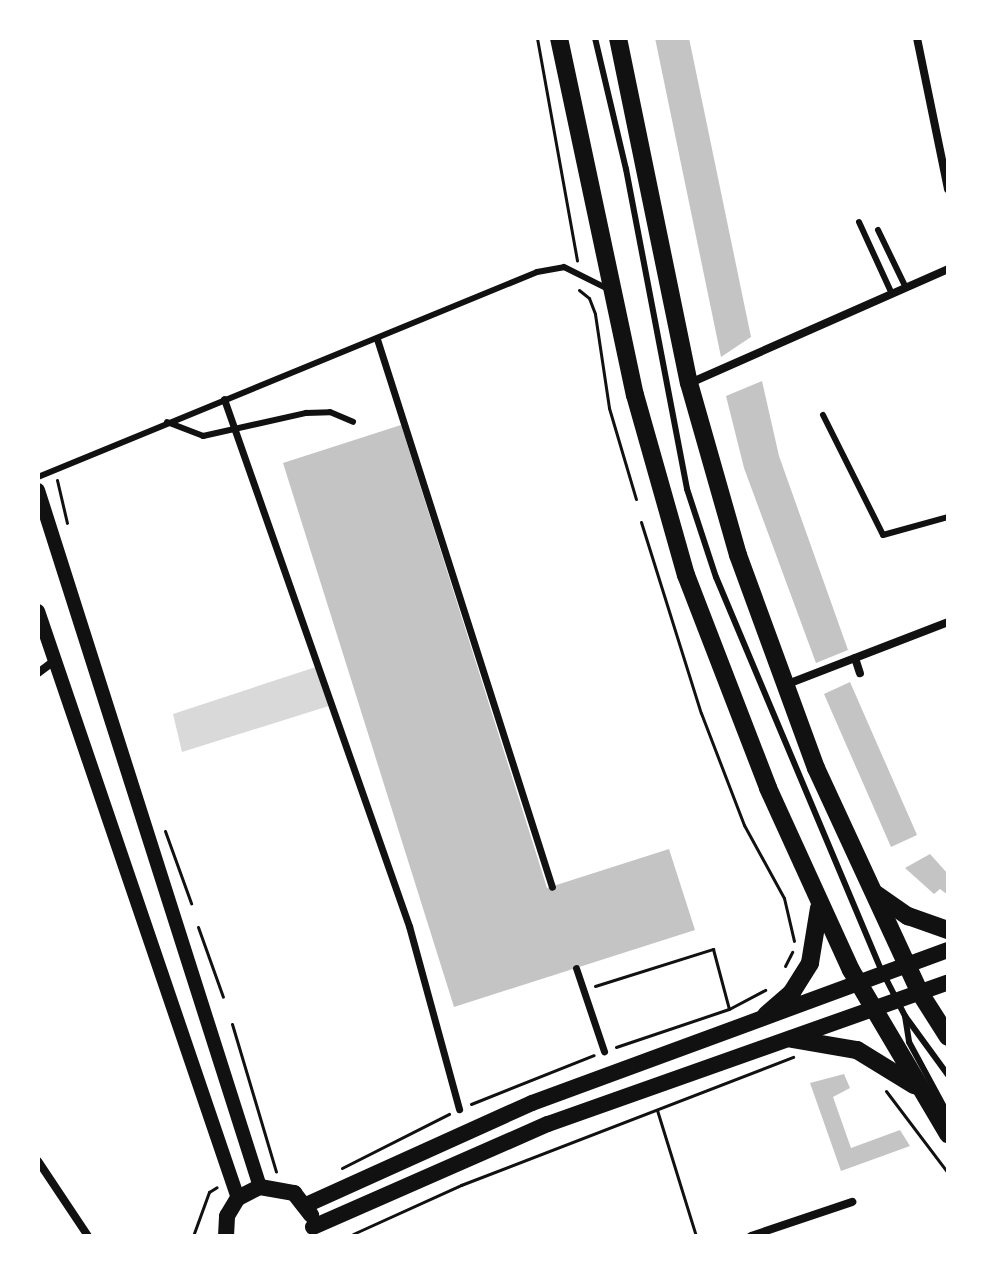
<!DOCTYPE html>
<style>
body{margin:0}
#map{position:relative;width:986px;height:1274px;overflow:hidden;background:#fff;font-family:Quicksand,sans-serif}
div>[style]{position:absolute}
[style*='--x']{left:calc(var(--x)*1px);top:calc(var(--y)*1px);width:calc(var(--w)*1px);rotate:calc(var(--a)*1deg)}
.water>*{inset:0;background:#d9d9d9}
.building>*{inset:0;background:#c4c4c4}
.path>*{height:3px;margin:-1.5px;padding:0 1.5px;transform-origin:1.5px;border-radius:1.5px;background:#111}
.service>*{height:6px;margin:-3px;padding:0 3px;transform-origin:3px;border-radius:3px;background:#111}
.pedestrian>*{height:7px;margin:-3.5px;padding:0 3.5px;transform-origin:3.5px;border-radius:3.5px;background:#111}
.minor>*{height:8px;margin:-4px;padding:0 4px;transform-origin:4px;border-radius:4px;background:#111}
.tertiary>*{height:14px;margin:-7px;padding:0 7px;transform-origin:7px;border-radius:7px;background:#111}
.secondary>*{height:16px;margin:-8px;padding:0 8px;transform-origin:8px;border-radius:8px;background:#111}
.primary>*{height:18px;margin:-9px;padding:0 9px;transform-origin:9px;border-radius:9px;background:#111}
span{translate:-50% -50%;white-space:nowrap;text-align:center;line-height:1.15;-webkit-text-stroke:8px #fff;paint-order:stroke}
.frame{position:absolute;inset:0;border:40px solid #fff;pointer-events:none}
</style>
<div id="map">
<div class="water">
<div style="clip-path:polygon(319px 666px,332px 705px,182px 752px,173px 714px)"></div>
</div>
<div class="building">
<div style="clip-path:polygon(655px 38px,689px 38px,751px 337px,721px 357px)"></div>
<div style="clip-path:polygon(762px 381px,779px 456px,848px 650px,816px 663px,744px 468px,726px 396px)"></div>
<div style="clip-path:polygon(401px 425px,547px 888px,669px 849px,695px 930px,454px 1007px,283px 463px)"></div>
<div style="clip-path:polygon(850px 682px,917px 835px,891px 847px,824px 694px)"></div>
<div style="clip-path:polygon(930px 854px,948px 874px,948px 895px,940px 889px,934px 894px,905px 868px)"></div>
<div style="clip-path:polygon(844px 1074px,850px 1088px,833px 1097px,851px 1148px,900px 1130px,910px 1146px,841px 1171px,810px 1083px)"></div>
</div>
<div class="path">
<div style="--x:537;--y:38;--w:226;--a:79.8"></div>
<div style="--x:579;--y:290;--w:13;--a:39"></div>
<div style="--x:589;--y:298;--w:17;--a:69"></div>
<div style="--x:595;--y:314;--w:95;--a:81.5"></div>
<div style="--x:609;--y:408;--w:95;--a:73.5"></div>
<div style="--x:57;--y:480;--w:44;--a:76.9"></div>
<div style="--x:641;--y:522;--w:200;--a:72.6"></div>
<div style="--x:701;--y:713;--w:120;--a:69"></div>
<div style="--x:744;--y:825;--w:83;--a:61.3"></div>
<div style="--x:784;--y:898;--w:44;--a:76.9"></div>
<div style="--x:165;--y:831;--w:77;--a:70.1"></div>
<div style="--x:198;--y:927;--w:74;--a:70.3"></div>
<div style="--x:785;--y:966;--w:16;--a:-63"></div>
<div style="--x:595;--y:986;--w:124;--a:-17.4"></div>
<div style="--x:713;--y:949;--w:62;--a:75.1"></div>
<div style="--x:232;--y:1024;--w:154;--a:73.4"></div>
<div style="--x:616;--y:1047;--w:119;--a:-18.6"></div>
<div style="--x:729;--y:1009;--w:41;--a:-27.8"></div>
<div style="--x:886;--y:1091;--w:103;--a:52.9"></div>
<div style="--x:471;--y:1104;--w:132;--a:-21.7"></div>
<div style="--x:657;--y:1110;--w:132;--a:72.8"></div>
<div style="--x:342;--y:1168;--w:120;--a:-26.8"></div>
<div style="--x:353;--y:1234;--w:119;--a:-24.4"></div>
<div style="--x:461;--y:1185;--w:356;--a:-21.1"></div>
<div style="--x:193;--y:1236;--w:47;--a:-70"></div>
<div style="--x:209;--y:1192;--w:9;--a:-32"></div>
</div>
<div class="service">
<div style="--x:595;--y:38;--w:135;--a:76.7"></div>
<div style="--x:626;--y:169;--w:326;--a:79.2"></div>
<div style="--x:687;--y:489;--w:93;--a:71.8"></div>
<div style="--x:716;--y:577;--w:428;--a:67.2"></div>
<div style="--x:882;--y:971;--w:51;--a:62.9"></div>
<div style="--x:905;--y:1016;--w:73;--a:53.9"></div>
<div style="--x:859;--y:222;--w:79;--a:65.4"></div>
<div style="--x:878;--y:230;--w:64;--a:64.2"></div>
<div style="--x:823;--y:415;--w:134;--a:63.4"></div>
<div style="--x:883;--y:535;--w:67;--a:-15.5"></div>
<div style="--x:167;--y:422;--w:39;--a:21"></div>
<div style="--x:203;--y:436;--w:106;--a:-12.6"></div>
<div style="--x:306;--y:413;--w:24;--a:-2"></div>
<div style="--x:330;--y:412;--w:25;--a:23"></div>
<div style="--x:38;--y:477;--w:539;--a:-22.33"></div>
<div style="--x:537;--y:272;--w:27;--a:-10"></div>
<div style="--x:564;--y:267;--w:49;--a:26.6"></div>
<div style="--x:905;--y:1016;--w:26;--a:81"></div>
<div style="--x:909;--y:1042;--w:82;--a:61.6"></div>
</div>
<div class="pedestrian">
<div style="--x:377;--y:339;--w:575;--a:72.29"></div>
<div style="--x:224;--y:399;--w:559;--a:70.66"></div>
<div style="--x:409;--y:926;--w:190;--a:74.7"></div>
<div style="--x:576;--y:968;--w:88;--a:71.4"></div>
</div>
<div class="minor">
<div style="--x:917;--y:38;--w:154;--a:78.4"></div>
<div style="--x:690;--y:383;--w:282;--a:-23.8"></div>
<div style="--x:855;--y:658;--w:16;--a:72"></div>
<div style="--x:38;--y:673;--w:20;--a:-37"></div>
<div style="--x:785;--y:685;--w:175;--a:-21.1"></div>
<div style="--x:38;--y:1161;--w:90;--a:56.3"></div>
<div style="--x:751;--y:1236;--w:107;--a:-18.6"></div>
</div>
<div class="tertiary">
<div style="--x:38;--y:490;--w:732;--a:72.33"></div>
<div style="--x:38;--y:611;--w:620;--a:71.19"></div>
</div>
<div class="secondary">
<div style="--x:306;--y:1205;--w:248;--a:-24.3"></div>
<div style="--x:532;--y:1103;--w:443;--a:-20.2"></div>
<div style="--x:313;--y:1227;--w:257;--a:-23.7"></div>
<div style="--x:548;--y:1124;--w:424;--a:-19.5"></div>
<div style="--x:226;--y:1236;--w:20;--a:-87"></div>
<div style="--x:227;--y:1216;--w:21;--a:-59"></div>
<div style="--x:238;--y:1198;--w:25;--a:-27"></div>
<div style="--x:260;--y:1187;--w:35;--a:10"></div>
<div style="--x:294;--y:1193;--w:28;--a:52"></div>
</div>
<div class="primary">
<div style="--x:559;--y:38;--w:365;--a:78"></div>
<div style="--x:635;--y:395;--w:187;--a:74.2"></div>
<div style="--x:686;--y:575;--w:228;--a:68.9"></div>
<div style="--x:768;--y:788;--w:200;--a:65.5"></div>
<div style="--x:851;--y:970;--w:191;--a:59.4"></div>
<div style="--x:618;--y:38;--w:352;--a:78.4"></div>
<div style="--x:689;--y:383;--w:179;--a:74.1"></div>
<div style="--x:738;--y:555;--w:227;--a:69.9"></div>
<div style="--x:816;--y:768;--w:248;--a:65.2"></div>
<div style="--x:920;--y:993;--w:52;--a:57.5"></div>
<div style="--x:876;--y:894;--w:39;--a:35"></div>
<div style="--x:908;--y:916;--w:42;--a:19.3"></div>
<div style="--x:766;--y:1015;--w:35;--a:-41"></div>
<div style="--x:792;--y:992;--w:34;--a:-58"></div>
<div style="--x:810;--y:963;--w:56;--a:-80.7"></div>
<div style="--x:792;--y:1039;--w:66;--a:9.6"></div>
<div style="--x:857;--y:1050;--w:67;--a:31.6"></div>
</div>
<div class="frame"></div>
</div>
